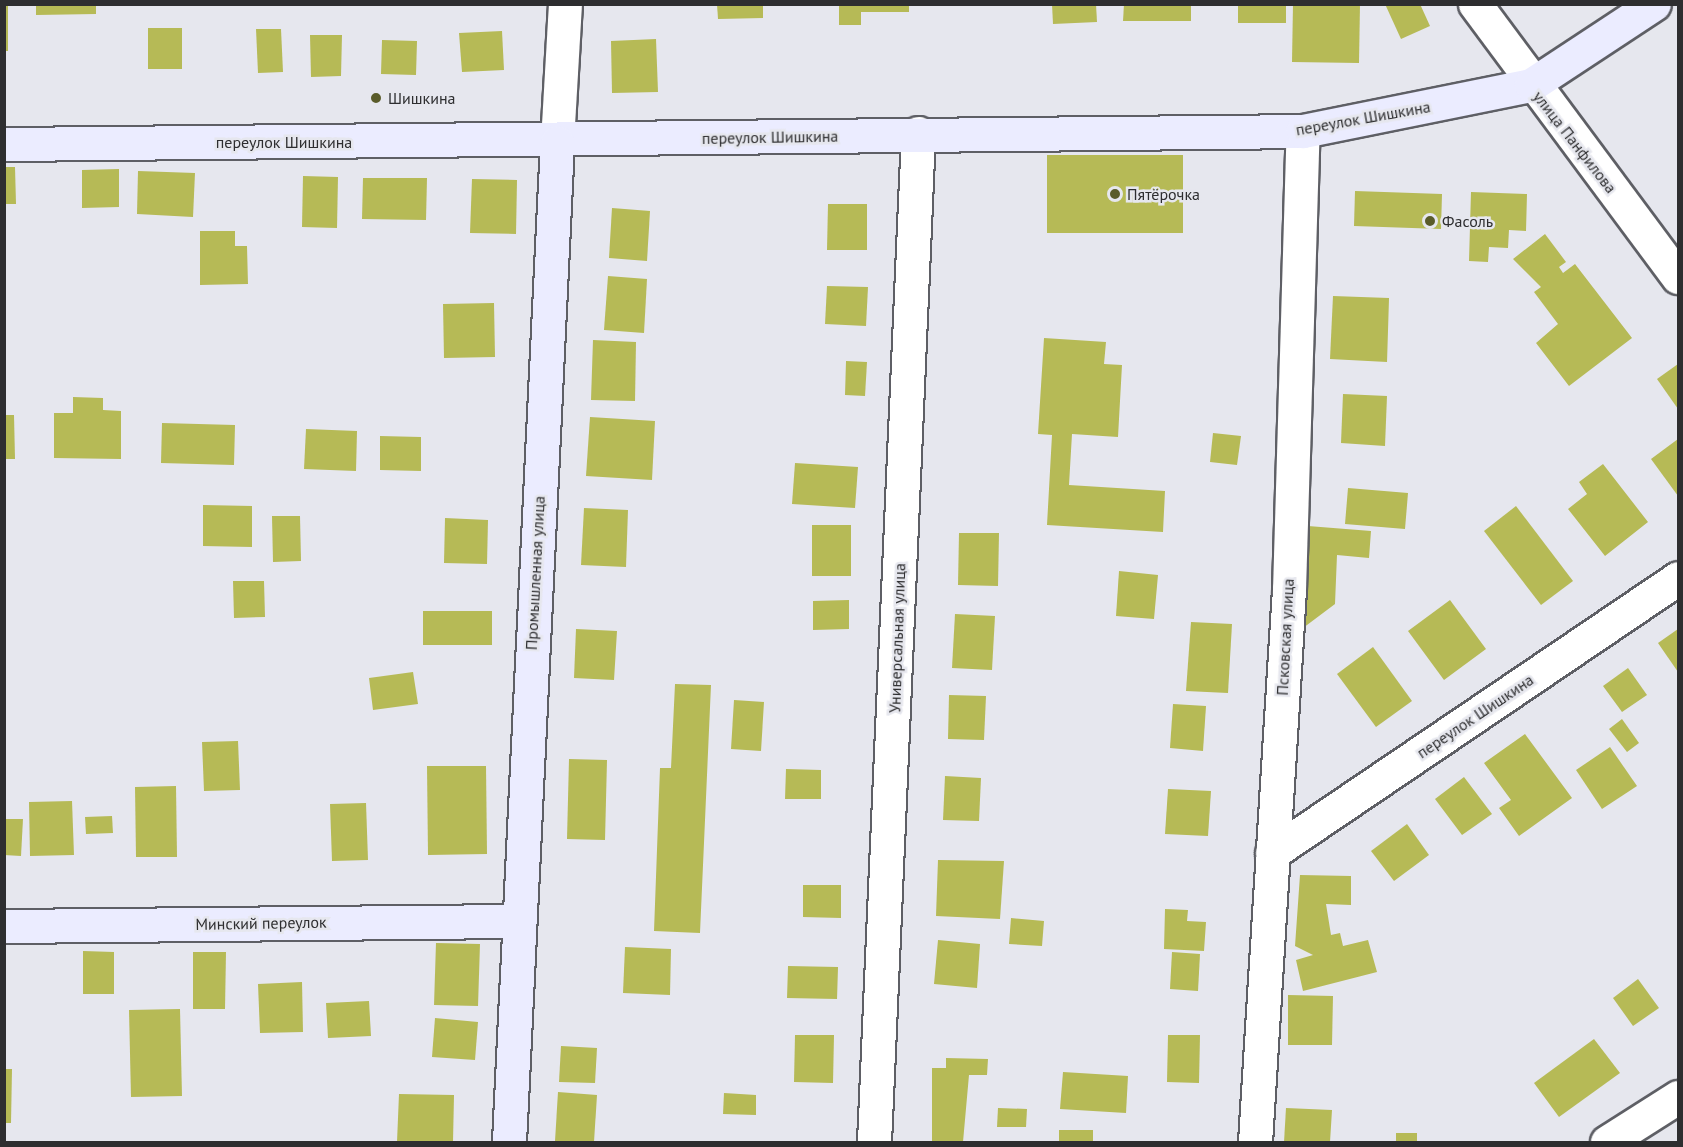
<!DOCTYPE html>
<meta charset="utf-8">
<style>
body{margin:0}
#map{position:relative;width:1683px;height:1147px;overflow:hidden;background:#e6e7ee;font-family:"PT Sans",sans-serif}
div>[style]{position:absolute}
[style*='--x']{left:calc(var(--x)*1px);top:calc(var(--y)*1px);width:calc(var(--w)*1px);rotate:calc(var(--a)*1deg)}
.building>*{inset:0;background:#b6ba56}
.roads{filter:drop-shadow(2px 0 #5e5f65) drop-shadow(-2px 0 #5e5f65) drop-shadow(0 2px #5e5f65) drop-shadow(0 -2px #5e5f65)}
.street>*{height:33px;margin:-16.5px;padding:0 16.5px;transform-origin:16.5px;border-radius:16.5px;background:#fff}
.secondary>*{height:33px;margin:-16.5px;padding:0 16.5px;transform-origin:16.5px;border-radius:16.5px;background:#ebecff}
.dots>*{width:16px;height:16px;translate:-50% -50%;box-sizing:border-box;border:3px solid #e6e7ee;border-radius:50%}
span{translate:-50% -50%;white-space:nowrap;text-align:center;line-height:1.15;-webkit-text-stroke:5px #e6e7ee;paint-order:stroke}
.poi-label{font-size:16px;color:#2e2e30}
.left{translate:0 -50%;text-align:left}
.street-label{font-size:16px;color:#2e2e30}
.frame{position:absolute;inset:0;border:6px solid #2e2e30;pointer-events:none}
</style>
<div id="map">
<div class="building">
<div style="clip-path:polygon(4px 4px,8px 4px,8px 51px,4px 51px)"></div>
<div style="clip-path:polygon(36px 4px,96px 4px,96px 14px,36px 15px)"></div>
<div style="clip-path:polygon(717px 4px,763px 4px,763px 18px,718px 19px)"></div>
<div style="clip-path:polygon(839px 4px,909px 4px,909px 12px,861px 12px,861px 25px,839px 25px)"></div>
<div style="clip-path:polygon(1052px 4px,1096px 4px,1097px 22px,1053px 24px)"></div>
<div style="clip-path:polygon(1124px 4px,1191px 4px,1191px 21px,1123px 21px)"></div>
<div style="clip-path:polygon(1238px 4px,1286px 4px,1286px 23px,1238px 23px)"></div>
<div style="clip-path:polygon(1293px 4px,1360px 4px,1359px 63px,1292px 62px)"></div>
<div style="clip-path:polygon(1385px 4px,1420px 4px,1430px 26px,1401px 39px)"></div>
<div style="clip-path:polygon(148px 28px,182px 28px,182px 69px,148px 69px)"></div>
<div style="clip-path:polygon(256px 29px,281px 29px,283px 72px,258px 73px)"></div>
<div style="clip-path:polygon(502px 31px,504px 70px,462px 72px,459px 33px)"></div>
<div style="clip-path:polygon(310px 35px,342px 35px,341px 76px,311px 77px)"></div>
<div style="clip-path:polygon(656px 39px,658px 92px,612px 93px,611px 41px)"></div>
<div style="clip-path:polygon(382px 40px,417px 41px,416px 75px,381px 74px)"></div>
<div style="clip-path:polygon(1047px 155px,1183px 155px,1183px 233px,1047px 233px)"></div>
<div style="clip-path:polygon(4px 167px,15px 167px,16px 204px,4px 204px)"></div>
<div style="clip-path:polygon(119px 169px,119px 207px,82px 208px,82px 170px)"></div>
<div style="clip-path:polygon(138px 171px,195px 173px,193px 217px,137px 214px)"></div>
<div style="clip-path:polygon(303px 176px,338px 177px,337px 228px,302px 227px)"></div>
<div style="clip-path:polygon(363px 178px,427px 178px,426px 220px,362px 219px)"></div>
<div style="clip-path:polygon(472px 179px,517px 180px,516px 234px,470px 233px)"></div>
<div style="clip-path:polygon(1355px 191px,1442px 194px,1441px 229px,1354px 226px)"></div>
<div style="clip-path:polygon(1471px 192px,1527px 194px,1526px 231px,1509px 230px,1508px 248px,1489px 247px,1488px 262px,1469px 261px)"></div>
<div style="clip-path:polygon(828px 204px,867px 204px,867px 250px,827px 250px)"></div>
<div style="clip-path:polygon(612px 208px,650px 211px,647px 261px,609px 258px)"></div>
<div style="clip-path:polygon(200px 231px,235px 231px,235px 246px,247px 246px,248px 284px,200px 285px)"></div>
<div style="clip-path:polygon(1545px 234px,1566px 262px,1559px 267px,1563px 273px,1575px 264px,1632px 338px,1569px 386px,1536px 343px,1558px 324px,1534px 292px,1541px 287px,1513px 259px)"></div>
<div style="clip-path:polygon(608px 276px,647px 279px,644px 333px,604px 330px)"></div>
<div style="clip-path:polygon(827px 286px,868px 287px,866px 326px,825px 324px)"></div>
<div style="clip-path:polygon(1333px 296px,1389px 298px,1387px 362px,1330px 359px)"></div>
<div style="clip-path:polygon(494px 303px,495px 357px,444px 358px,443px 304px)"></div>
<div style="clip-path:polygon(1044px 338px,1106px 342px,1104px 364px,1122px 365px,1118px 437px,1072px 434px,1069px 485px,1165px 491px,1163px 532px,1047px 525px,1052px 435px,1038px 434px)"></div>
<div style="clip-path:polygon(593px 340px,636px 342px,635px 401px,591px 400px)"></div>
<div style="clip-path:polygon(846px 361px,867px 362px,865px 396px,845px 395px)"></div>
<div style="clip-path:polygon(1678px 364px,1678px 409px,1657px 379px)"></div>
<div style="clip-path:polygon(1343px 394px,1387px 396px,1385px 446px,1341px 443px)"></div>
<div style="clip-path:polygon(73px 397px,103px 398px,103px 410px,121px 411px,121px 459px,54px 458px,54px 413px,73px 413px)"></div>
<div style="clip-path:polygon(4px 415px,14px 415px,15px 459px,4px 459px)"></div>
<div style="clip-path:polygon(590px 417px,655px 421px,652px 480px,586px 476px)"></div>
<div style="clip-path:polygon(162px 423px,235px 425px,234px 465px,161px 463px)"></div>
<div style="clip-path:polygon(306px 429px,357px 431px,356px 471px,304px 469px)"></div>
<div style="clip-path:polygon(1213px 433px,1241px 436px,1237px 465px,1210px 462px)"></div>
<div style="clip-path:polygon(380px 436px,421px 437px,421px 471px,380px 470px)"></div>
<div style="clip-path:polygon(1678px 439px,1678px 496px,1651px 459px)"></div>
<div style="clip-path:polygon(795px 463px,858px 467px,855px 508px,792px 504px)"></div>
<div style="clip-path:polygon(1603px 464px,1648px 522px,1605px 556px,1568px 509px,1587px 494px,1579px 482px)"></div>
<div style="clip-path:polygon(1348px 488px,1408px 493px,1405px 529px,1345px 524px)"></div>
<div style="clip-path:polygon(203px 505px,252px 506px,252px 547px,203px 546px)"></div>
<div style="clip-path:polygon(1516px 506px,1573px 581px,1541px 605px,1484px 531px)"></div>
<div style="clip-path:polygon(584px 508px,628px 510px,626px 567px,581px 565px)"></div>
<div style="clip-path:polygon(272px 516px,300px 516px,301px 561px,273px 562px)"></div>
<div style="clip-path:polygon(445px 518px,488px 520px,487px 564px,444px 563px)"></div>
<div style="clip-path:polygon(812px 525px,851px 525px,851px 576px,812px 576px)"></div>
<div style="clip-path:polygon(1308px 526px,1371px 531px,1369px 558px,1337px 555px,1335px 604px,1303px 628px)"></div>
<div style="clip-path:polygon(959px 533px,999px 533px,998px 586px,958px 585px)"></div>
<div style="clip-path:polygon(1119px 571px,1158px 575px,1154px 619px,1116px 616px)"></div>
<div style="clip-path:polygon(233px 581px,264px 581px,265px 617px,234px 618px)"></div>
<div style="clip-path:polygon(849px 600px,849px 629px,813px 630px,813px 601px)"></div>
<div style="clip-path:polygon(1450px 600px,1486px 649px,1444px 680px,1408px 631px)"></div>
<div style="clip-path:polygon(423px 611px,492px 611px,492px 645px,423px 645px)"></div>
<div style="clip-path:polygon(955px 614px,995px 616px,992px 670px,952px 668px)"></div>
<div style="clip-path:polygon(1191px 622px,1232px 624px,1228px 693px,1186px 691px)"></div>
<div style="clip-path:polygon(576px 629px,617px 631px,614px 680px,574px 678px)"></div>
<div style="clip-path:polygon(1678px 629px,1678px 672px,1658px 643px)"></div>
<div style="clip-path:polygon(1373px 647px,1412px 701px,1376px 727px,1337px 674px)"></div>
<div style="clip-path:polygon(1628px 668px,1647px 695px,1622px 712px,1603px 686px)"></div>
<div style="clip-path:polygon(413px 672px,418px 704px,373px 710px,369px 678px)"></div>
<div style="clip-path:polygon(675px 684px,711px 685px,700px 933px,654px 931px,660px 768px,671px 768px)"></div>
<div style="clip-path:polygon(949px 695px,986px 696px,984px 740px,948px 739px)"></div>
<div style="clip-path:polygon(734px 700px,764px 702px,761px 751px,731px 749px)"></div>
<div style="clip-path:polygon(1173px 704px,1206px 706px,1203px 751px,1170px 748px)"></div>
<div style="clip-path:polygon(1622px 719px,1639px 743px,1627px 752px,1609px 729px)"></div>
<div style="clip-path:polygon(1525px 734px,1572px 798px,1519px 836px,1499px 808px,1511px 800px,1484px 763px)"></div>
<div style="clip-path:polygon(238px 741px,240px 790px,204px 791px,202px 742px)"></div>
<div style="clip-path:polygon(1610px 747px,1637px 786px,1602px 809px,1576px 770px)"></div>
<div style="clip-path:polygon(569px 759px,607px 760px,605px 840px,567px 839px)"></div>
<div style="clip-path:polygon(427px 766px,486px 766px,487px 854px,428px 855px)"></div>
<div style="clip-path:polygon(786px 769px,821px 770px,821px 799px,785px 799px)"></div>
<div style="clip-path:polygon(945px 776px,981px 778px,979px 821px,943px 820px)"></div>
<div style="clip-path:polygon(1464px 777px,1492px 814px,1462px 835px,1435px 799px)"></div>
<div style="clip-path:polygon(176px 786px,177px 857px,136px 857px,135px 787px)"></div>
<div style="clip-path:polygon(1168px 789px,1211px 791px,1208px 836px,1165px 834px)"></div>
<div style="clip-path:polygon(72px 801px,74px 855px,30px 856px,29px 802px)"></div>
<div style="clip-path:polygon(366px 803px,368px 860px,332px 861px,330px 804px)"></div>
<div style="clip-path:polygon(112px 816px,113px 833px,86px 834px,85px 817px)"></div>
<div style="clip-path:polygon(4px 819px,23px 819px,21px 856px,4px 855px)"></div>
<div style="clip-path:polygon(1407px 824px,1429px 855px,1394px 881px,1371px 851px)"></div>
<div style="clip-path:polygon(938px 860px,1004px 861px,1000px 919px,936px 916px)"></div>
<div style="clip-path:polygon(1300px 875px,1351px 876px,1351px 905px,1326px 904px,1331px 935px,1340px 933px,1343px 946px,1368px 940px,1377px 972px,1303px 991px,1296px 960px,1313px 955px,1295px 946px)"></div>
<div style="clip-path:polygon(803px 885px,841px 885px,841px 918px,803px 917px)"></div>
<div style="clip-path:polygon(1165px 909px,1188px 910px,1187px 921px,1206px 922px,1204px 951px,1164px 949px)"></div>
<div style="clip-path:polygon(1011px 918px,1044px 921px,1042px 946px,1009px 944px)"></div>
<div style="clip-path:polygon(938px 940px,980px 944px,977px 988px,934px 984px)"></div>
<div style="clip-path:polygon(436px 943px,480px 944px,478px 1006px,434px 1005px)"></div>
<div style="clip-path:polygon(625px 947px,671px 949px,670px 995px,623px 993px)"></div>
<div style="clip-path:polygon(83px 951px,114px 952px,114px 994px,83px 994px)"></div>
<div style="clip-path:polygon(193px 952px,226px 952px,225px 1009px,193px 1009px)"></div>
<div style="clip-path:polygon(1172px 952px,1200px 954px,1198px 991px,1170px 989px)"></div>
<div style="clip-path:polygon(788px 966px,838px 967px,837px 999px,787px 998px)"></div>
<div style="clip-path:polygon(1638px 979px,1659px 1008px,1633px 1026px,1613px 998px)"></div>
<div style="clip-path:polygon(302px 982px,303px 1032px,260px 1033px,258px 984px)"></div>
<div style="clip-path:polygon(1288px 995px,1333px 996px,1332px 1045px,1288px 1045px)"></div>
<div style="clip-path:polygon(369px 1001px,371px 1036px,328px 1038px,326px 1003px)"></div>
<div style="clip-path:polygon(180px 1009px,182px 1096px,131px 1097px,129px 1010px)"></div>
<div style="clip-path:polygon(435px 1018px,478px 1022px,475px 1060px,432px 1057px)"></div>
<div style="clip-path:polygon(795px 1035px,834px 1035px,833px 1083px,794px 1082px)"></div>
<div style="clip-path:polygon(1168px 1035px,1200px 1035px,1199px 1083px,1167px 1082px)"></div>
<div style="clip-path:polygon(1594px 1039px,1620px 1073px,1559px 1117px,1534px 1083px)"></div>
<div style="clip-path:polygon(561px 1046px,597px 1048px,595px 1083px,559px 1082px)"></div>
<div style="clip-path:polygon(946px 1058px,988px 1059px,987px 1075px,969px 1075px,963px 1142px,932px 1142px,932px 1068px,946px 1068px)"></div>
<div style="clip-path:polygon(4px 1069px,12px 1069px,11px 1123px,4px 1123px)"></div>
<div style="clip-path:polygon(1063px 1072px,1128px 1076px,1126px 1113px,1060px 1109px)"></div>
<div style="clip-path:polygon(558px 1092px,597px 1095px,594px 1142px,555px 1141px)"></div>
<div style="clip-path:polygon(724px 1093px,756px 1095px,756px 1115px,723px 1114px)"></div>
<div style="clip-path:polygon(399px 1094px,454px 1095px,453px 1142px,397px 1142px)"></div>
<div style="clip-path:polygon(998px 1108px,1027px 1109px,1026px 1127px,997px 1127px)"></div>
<div style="clip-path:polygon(1286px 1108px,1332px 1110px,1330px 1142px,1284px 1142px)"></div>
<div style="clip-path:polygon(1059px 1130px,1093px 1130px,1093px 1142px,1059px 1142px)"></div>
<div style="clip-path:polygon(1396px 1133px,1417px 1133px,1417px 1142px,1396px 1142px)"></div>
</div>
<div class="roads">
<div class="street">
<div style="--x:1475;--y:4;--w:340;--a:53.4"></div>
<div style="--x:557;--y:142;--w:138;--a:-86.7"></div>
<div style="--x:1272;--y:853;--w:490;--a:-34.1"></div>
<div style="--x:874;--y:1142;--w:1010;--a:-87.5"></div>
<div style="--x:1255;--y:1142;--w:553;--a:-86.48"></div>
<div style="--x:1289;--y:590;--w:459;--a:-88.3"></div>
<div style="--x:1607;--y:1142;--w:84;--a:-32.4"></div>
</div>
<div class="secondary">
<div style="--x:4;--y:144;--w:1299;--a:-0.57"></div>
<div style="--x:1303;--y:131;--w:233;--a:-11.4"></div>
<div style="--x:1531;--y:85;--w:147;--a:-33.4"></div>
<div style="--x:4;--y:926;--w:514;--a:-0.56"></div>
<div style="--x:509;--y:1142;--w:1001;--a:-87.25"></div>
</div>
</div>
<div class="dots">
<div style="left:376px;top:98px;background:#5a5c2a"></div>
<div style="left:1115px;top:194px;background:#5a5c2a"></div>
<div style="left:1430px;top:221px;background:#5a5c2a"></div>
</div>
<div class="poi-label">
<span class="left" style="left:388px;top:98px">Шишкина</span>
<span class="left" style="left:1127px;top:194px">Пятёрочка</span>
<span class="left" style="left:1442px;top:221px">Фасоль</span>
</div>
<div class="street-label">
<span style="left:1363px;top:118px;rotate:-10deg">переулок Шишкина</span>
<span style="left:770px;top:137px;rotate:-1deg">переулок Шишкина</span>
<span style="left:284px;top:142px">переулок Шишкина</span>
<span style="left:1575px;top:142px;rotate:52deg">улица Панфилова</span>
<span style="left:535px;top:573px;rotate:-87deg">Промышленная улица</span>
<span style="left:1285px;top:637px;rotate:-87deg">Псковская улица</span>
<span style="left:897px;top:638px;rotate:-88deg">Универсальная улица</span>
<span style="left:1475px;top:716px;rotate:-34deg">переулок Шишкина</span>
<span style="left:261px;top:923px;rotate:-1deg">Минский переулок</span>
</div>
<div class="frame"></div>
</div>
